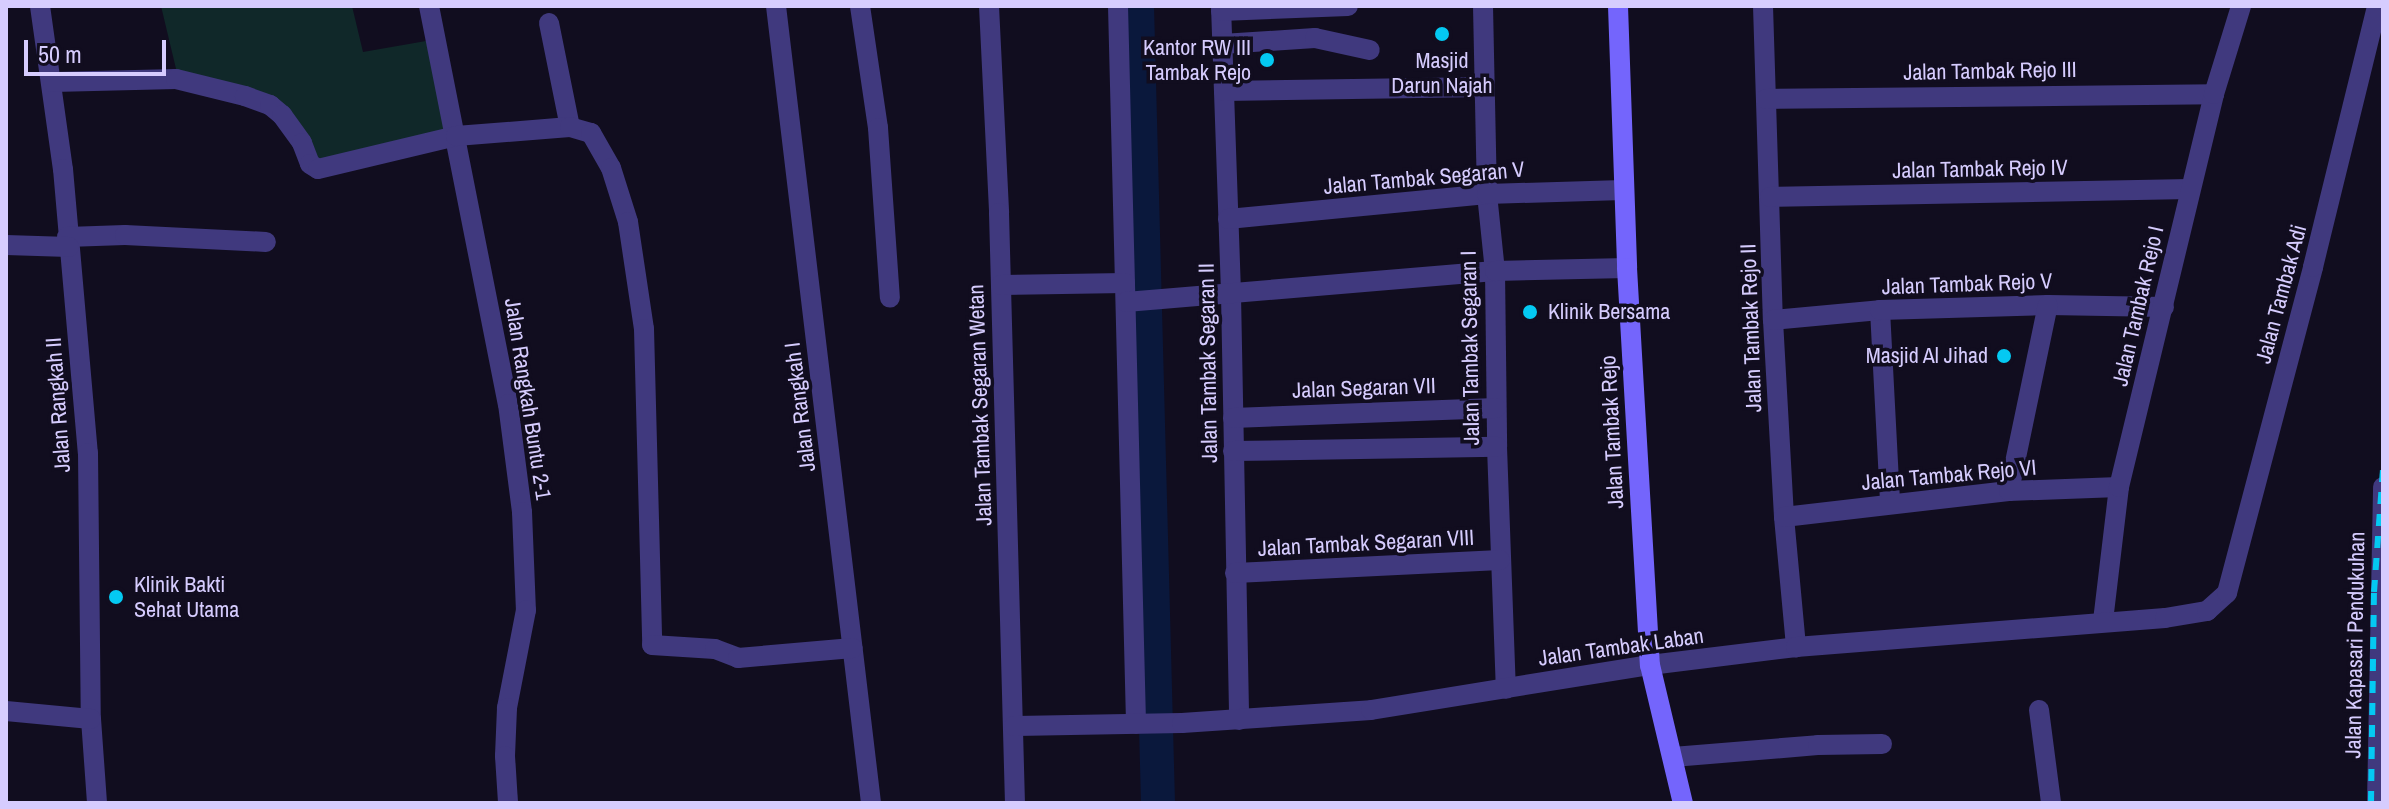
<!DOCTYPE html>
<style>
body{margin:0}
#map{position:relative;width:2389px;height:809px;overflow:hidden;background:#110d1f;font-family:"Archivo Narrow",sans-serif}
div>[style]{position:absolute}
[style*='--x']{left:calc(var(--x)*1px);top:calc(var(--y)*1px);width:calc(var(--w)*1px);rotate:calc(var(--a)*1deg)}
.green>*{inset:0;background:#102829}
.river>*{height:34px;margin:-17px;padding:0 17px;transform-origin:17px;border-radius:17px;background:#0a183c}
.street>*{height:20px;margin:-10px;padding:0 10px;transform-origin:10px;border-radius:10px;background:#40397e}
.secondary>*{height:20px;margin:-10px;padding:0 10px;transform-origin:10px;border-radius:10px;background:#7465fc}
.rail>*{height:6px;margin-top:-3px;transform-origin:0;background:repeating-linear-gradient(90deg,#04c9f2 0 12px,transparent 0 22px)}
.dots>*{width:22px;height:22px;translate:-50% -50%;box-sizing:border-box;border:4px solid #110d1f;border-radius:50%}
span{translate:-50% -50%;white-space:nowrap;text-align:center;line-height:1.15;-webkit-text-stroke:7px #110d1f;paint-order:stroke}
.poi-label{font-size:22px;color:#d6ccfe}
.right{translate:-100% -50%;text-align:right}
.left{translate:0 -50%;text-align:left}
.street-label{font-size:22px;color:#d6ccfe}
.frame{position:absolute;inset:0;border:8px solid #d6ccfe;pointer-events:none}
.scale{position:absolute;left:24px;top:40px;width:142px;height:36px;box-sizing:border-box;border:4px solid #d6ccfe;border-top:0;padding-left:10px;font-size:24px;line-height:28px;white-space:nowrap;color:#d6ccfe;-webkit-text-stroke:6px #110d1f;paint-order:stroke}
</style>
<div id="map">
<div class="green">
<div style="clip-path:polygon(161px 6px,352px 6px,363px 52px,426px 41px,450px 130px,316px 161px,297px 125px,177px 73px)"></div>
</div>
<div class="river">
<div style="--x:1137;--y:6;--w:797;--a:88.49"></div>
</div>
<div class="street">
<div style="--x:40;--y:6;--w:165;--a:82"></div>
<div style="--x:63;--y:169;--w:285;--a:85"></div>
<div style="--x:88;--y:453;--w:266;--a:89.4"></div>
<div style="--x:91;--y:719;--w:84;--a:85.9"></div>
<div style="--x:429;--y:6;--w:406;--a:78.8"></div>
<div style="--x:508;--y:404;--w:109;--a:82.6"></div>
<div style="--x:522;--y:512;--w:98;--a:87.7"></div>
<div style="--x:526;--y:610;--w:100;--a:101"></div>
<div style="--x:507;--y:708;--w:48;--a:92.4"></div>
<div style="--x:505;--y:756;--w:47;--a:86.3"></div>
<div style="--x:776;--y:6;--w:803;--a:83.2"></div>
<div style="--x:860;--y:6;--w:123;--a:81.6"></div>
<div style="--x:878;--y:128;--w:170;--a:86"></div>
<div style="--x:989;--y:6;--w:207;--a:87.2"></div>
<div style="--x:999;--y:213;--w:590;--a:88.45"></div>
<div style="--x:1118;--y:6;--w:718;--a:88.56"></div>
<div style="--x:1221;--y:6;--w:289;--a:88"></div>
<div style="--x:1231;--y:295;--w:425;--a:88.9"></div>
<div style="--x:1483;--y:6;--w:188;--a:88.8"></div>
<div style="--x:1487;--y:194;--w:77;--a:84.1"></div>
<div style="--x:1495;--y:271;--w:176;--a:89.3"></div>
<div style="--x:1497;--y:447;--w:242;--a:87.9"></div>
<div style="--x:1763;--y:6;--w:314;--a:88.2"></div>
<div style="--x:1773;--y:320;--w:197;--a:86.8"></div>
<div style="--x:1784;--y:517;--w:131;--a:84.7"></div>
<div style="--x:1221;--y:11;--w:127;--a:-2.3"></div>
<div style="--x:549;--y:23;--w:106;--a:78.6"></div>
<div style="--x:1222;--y:44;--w:93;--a:-3.7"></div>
<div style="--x:1315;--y:38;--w:56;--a:12.3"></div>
<div style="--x:53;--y:82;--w:123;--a:-1.4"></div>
<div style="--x:176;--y:79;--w:71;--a:13.8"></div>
<div style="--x:245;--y:96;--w:27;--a:20"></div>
<div style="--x:270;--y:105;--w:16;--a:40"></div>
<div style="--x:282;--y:115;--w:34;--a:54"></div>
<div style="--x:302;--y:143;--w:22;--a:69"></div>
<div style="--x:310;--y:164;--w:9;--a:32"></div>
<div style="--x:318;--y:169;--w:142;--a:-13.4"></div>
<div style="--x:456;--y:136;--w:114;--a:-4.5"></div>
<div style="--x:570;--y:127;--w:22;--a:16"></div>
<div style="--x:591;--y:133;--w:40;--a:60.3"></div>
<div style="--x:611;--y:168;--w:57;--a:72.5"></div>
<div style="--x:628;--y:222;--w:108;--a:81.5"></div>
<div style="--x:644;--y:329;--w:316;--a:88.5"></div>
<div style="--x:652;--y:645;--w:63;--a:3.6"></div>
<div style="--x:715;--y:649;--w:25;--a:21"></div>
<div style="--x:738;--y:658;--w:115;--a:-5"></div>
<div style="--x:1224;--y:91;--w:261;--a:-0.9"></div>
<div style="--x:1766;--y:99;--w:448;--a:-0.6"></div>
<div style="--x:1770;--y:197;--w:420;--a:-1.1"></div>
<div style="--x:1228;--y:219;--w:260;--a:-5.5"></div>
<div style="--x:1487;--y:194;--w:136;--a:-1.7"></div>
<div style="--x:67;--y:237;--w:58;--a:-2"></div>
<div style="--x:125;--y:235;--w:141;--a:2.8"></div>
<div style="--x:6;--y:245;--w:63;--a:1.8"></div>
<div style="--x:1001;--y:285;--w:124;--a:-0.9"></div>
<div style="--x:1126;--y:302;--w:370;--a:-4.8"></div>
<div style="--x:1495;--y:271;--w:132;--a:-1.3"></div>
<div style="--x:1880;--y:310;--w:194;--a:87"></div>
<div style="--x:1773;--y:320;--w:107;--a:-5.3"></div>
<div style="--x:1880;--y:310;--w:168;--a:-1.7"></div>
<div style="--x:2048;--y:305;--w:116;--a:1"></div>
<div style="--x:1233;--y:418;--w:263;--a:-2.2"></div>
<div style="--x:1233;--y:451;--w:264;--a:-0.9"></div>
<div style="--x:2009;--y:491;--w:190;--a:-78.2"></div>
<div style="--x:1784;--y:517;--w:226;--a:-6.6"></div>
<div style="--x:2009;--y:491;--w:110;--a:-2.1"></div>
<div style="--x:1235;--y:573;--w:265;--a:-2.8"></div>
<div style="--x:2103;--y:621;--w:135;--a:-83.2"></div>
<div style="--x:2119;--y:487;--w:404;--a:-76.4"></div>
<div style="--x:2214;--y:94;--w:92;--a:-72.9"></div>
<div style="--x:2039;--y:710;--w:94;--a:82.6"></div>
<div style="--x:6;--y:711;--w:85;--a:5.4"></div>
<div style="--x:1014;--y:726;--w:168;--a:-1"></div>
<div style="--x:1182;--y:723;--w:189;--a:-3.9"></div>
<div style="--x:1371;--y:710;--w:283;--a:-9.2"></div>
<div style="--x:1650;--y:665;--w:147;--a:-7"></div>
<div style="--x:1796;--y:647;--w:370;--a:-4.5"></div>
<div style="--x:2165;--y:618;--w:43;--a:-9.5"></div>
<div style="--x:2207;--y:611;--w:27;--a:-42"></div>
<div style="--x:2227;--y:593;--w:337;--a:-75.2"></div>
<div style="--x:2313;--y:267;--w:269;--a:-76.2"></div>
<div style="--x:1673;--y:757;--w:145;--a:-4.7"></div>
<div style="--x:1818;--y:745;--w:64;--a:-0.9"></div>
<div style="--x:2377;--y:803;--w:316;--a:-88.9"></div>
</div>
<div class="secondary">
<div style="--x:1618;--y:6;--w:262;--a:88"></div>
<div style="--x:1627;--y:268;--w:398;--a:86.7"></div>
<div style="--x:1650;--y:665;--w:142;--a:76.6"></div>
</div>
<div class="rail">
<div style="--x:2371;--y:803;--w:211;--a:-89.2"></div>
<div style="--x:2374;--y:592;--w:122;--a:-85.8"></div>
</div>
<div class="dots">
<div style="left:1442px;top:34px;background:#04c9f2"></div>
<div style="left:1267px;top:60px;background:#04c9f2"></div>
<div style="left:1530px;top:312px;background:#04c9f2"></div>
<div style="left:2004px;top:356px;background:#04c9f2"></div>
<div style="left:116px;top:597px;background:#04c9f2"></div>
</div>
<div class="poi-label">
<span class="right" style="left:1251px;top:60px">Kantor RW III<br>Tambak Rejo</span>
<span style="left:1442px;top:73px">Masjid<br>Darun Najah</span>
<span class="left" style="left:1548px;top:312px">Klinik Bersama</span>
<span class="right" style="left:1988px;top:356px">Masjid Al Jihad</span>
<span class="left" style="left:134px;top:597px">Klinik Bakti<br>Sehat Utama</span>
</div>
<div class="street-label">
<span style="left:1990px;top:71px;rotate:-1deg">Jalan Tambak Rejo III</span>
<span style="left:1980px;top:169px;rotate:-1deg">Jalan Tambak Rejo IV</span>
<span style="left:1424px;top:178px;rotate:-5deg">Jalan Tambak Segaran V</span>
<span style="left:1967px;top:284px;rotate:-2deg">Jalan Tambak Rejo V</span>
<span style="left:2281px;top:294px;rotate:-75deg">Jalan Tambak Adi</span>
<span style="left:2138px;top:306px;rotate:-77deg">Jalan Tambak Rejo I</span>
<span style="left:1751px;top:328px;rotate:-92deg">Jalan Tambak Rejo II</span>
<span style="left:1470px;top:348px;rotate:-91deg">Jalan Tambak Segaran I</span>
<span style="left:1208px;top:363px;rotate:-91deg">Jalan Tambak Segaran II</span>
<span style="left:1364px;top:388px;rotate:-2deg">Jalan Segaran VII</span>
<span style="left:528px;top:399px;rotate:81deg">Jalan Rangkah Buntu 2-1</span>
<span style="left:58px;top:405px;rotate:-94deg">Jalan Rangkah II</span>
<span style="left:980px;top:405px;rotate:-92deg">Jalan Tambak Segaran Wetan</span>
<span style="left:800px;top:407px;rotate:-97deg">Jalan Rangkah I</span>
<span style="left:1612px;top:432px;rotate:-93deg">Jalan Tambak Rejo</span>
<span style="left:1949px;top:475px;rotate:-5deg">Jalan Tambak Rejo VI</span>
<span style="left:1366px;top:543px;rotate:-3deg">Jalan Tambak Segaran VIII</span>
<span style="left:2355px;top:645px;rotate:-89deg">Jalan Kapasari Pendukuhan</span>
<span style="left:1621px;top:647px;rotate:-8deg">Jalan Tambak Laban</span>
</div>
<div class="frame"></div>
<div class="scale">50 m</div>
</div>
